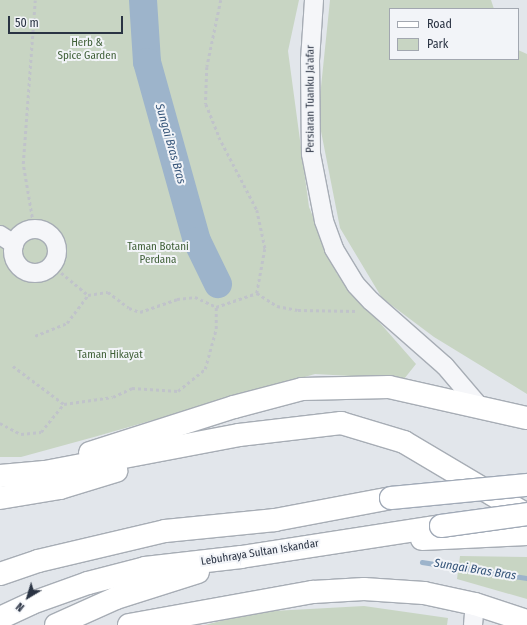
<!DOCTYPE html>
<style>
body{margin:0}
#map{position:relative;width:527px;height:625px;overflow:hidden;background:#e2e6eb;font-family:"Fira Sans Condensed",sans-serif}
div>[style]{position:absolute}
[style*='--x']{left:calc(var(--x)*1px);top:calc(var(--y)*1px);width:calc(var(--w)*1px);rotate:calc(var(--a)*1deg)}
.green>*{inset:0;background:#c8d5c3}
.stream>*{height:4.5px;margin:-2.25px;padding:0 2.25px;transform-origin:2.25px;border-radius:2.25px;background:#9db4cb}
.river>*{height:28px;margin:-14px;padding:0 14px;transform-origin:14px;border-radius:14px;background:#9db4cb}
.path>*{height:2.5px;margin-top:-1.25px;transform-origin:0;background:repeating-linear-gradient(90deg,#c0c3ca 0 3px,transparent 0 6px)}
.roads{filter:drop-shadow(1px 0 #a7adb5) drop-shadow(-1px 0 #a7adb5) drop-shadow(0 1px #a7adb5) drop-shadow(0 -1px #a7adb5)}
.minor>*{height:18px;margin:-9px;padding:0 9px;transform-origin:9px;border-radius:9px;background:#f5f6f9}
.minor>.ring{margin:-9px;padding:0;box-sizing:content-box;background:none;border:18px solid #f5f6f9;border-radius:50%}
.primary>*{height:22px;margin:-11px;padding:0 11px;transform-origin:11px;border-radius:11px;background:#fff}
.bridges{filter:drop-shadow(1px 0 #a1aab7) drop-shadow(-1px 0 #a1aab7) drop-shadow(0 1px #a1aab7) drop-shadow(0 -1px #a1aab7)}
.primary-bridge>*{height:22px;margin:-11px;padding:0 11px;transform-origin:11px;border-radius:11px;background:#fff}
span{translate:-50% -50%;white-space:nowrap;text-align:center;line-height:1.15;-webkit-text-stroke:4px #f2f4f8;paint-order:stroke}
.park-label{font-size:11px;color:#3f5f37}
.street-label{font-size:11px;color:#2a3343}
.water-label{font-size:12px;color:#335378;font-style:italic}
.legend{position:absolute;left:389px;top:8px;width:130px;height:52px;box-sizing:border-box;background:#f2f4f8;border:1px solid #a2a7b0;margin:0;padding:5px 7px;list-style:none;font-size:12px;color:#2a3343}
.legend li{display:flex;align-items:center;gap:8px;height:20px}
.legend b{width:20px;border:1px solid #a2a7b0}
.north{position:absolute;left:8px;top:577px;width:40px;height:40px;-webkit-text-stroke:3px #f2f4f8;paint-order:stroke;rotate:218deg;font-size:11px;font-weight:700;line-height:16px;text-align:center;color:#2a3343}
.north::after{content:'';display:block;margin:auto;width:14px;height:18px;background:#2a3343;clip-path:polygon(50% 0,100% 100%,50% 72%,0 100%)}
.scale{position:absolute;left:8px;top:16px;width:115px;height:18px;box-sizing:border-box;border:2px solid #2a3343;border-top:0;padding-left:5px;font-size:12px;line-height:14px;white-space:nowrap;color:#2a3343;-webkit-text-stroke:3px #f2f4f8;paint-order:stroke}
</style>
<div id="map">
<div class="green">
<div style="clip-path:polygon(0 0,299px 0,288px 51px,309px 207px,337px 274px,416px 364px,404px 379px,315px 374px,94px 437px,21px 457px,0 457px)"></div>
<div style="clip-path:polygon(330px 0,491px 0,494px 9px,390px 9px,390px 59px,518px 59px,518px 50px,527px 54px,527px 394px,434px 337px,382px 298px,340px 228px,318px 116px)"></div>
<div style="clip-path:polygon(460px 556px,527px 557px,527px 599px,457px 579px)"></div>
<div style="clip-path:polygon(364px 606px,448px 618px,447px 625px,205px 625px,255px 612px)"></div>
</div>
<div class="stream">
<div style="--x:422;--y:562;--w:106;--a:8.7"></div>
</div>
<div class="river">
<div style="--x:143;--y:0;--w:62;--a:86.3"></div>
<div style="--x:147;--y:62;--w:186;--a:74.4"></div>
<div style="--x:197;--y:241;--w:48;--a:64"></div>
</div>
<div class="path">
<div style="--x:221;--y:0;--w:68;--a:101.8"></div>
<div style="--x:207;--y:67;--w:37;--a:92"></div>
<div style="--x:206;--y:104;--w:35;--a:68"></div>
<div style="--x:219;--y:137;--w:82;--a:62.5"></div>
<div style="--x:257;--y:210;--w:40;--a:78"></div>
<div style="--x:265;--y:249;--w:45;--a:100.3"></div>
<div style="--x:34;--y:229;--w:66;--a:-99.6"></div>
<div style="--x:23;--y:164;--w:164;--a:-85.8"></div>
<div style="--x:52;--y:265;--w:47;--a:39.8"></div>
<div style="--x:257;--y:293;--w:24;--a:33"></div>
<div style="--x:277;--y:306;--w:21;--a:11"></div>
<div style="--x:298;--y:310;--w:60;--a:1"></div>
<div style="--x:35;--y:336;--w:35;--a:-22"></div>
<div style="--x:67;--y:323;--w:35;--a:-53"></div>
<div style="--x:88;--y:295;--w:20;--a:-9"></div>
<div style="--x:108;--y:292;--w:26;--a:37"></div>
<div style="--x:129;--y:308;--w:12;--a:20"></div>
<div style="--x:140;--y:312;--w:39;--a:-19"></div>
<div style="--x:177;--y:299;--w:18;--a:-6"></div>
<div style="--x:195;--y:297;--w:23;--a:25"></div>
<div style="--x:216;--y:307;--w:43;--a:-18.9"></div>
<div style="--x:13;--y:366;--w:64;--a:36.7"></div>
<div style="--x:64;--y:404;--w:49;--a:-8.1"></div>
<div style="--x:113;--y:397;--w:21;--a:-25"></div>
<div style="--x:132;--y:388;--w:46;--a:3.7"></div>
<div style="--x:178;--y:391;--w:35;--a:-39"></div>
<div style="--x:205;--y:369;--w:41;--a:-74.6"></div>
<div style="--x:216;--y:329;--w:22;--a:-90"></div>
<div style="--x:0;--y:423;--w:24;--a:28"></div>
<div style="--x:21;--y:434;--w:20;--a:-6"></div>
<div style="--x:41;--y:432;--w:36;--a:-51"></div>
</div>
<div class="roads">
<div class="minor">
<div style="--x:314;--y:0;--w:60;--a:93.8"></div>
<div style="--x:310;--y:60;--w:94;--a:89.4"></div>
<div style="--x:311;--y:154;--w:68;--a:79"></div>
<div style="--x:324;--y:221;--w:30;--a:70"></div>
<div style="--x:334;--y:249;--w:42;--a:58.6"></div>
<div style="--x:356;--y:285;--w:22;--a:47"></div>
<div style="--x:371;--y:301;--w:98;--a:41.3"></div>
<div style="--x:445;--y:366;--w:52;--a:49.6"></div>
<div class="ring" style="left:13px;top:229px;width:26px;height:26px"></div>
<div style="--x:0;--y:235;--w:17;--a:33"></div>
<div style="--x:473;--y:625;--w:21;--a:-85"></div>
</div>
<div class="primary">
<div style="--x:90;--y:453;--w:151;--a:-17.7"></div>
<div style="--x:234;--y:407;--w:70;--a:-14.8"></div>
<div style="--x:302;--y:389;--w:87;--a:-1.3"></div>
<div style="--x:389;--y:387;--w:141;--a:12.7"></div>
<div style="--x:0;--y:476;--w:45;--a:-5.1"></div>
<div style="--x:45;--y:472;--w:197;--a:-10.8"></div>
<div style="--x:239;--y:435;--w:103;--a:-6.7"></div>
<div style="--x:341;--y:423;--w:66;--a:16.8"></div>
<div style="--x:404;--y:442;--w:143;--a:30.7"></div>
<div style="--x:0;--y:498;--w:61;--a:-9.5"></div>
<div style="--x:60;--y:488;--w:59;--a:-16.9"></div>
<div style="--x:422;--y:539;--w:105;--a:-2.7"></div>
<div style="--x:0;--y:574;--w:40;--a:-18.9"></div>
<div style="--x:38;--y:561;--w:130;--a:-13.3"></div>
<div style="--x:165;--y:531;--w:111;--a:-5.7"></div>
<div style="--x:275;--y:520;--w:118;--a:-10.7"></div>
<div style="--x:0;--y:618;--w:35;--a:-25"></div>
<div style="--x:32;--y:603;--w:59;--a:-19.7"></div>
<div style="--x:88;--y:583;--w:59;--a:-14.7"></div>
<div style="--x:145;--y:568;--w:97;--a:-6.5"></div>
<div style="--x:241;--y:557;--w:202;--a:-8.8"></div>
<div style="--x:56;--y:625;--w:66;--a:-24.2"></div>
<div style="--x:116;--y:598;--w:86;--a:-17.6"></div>
<div style="--x:129;--y:625;--w:187;--a:-10.2"></div>
<div style="--x:313;--y:592;--w:51;--a:-3.4"></div>
<div style="--x:364;--y:589;--w:60;--a:3.8"></div>
<div style="--x:424;--y:593;--w:52;--a:12.2"></div>
<div style="--x:475;--y:604;--w:55;--a:18.1"></div>
</div>
</div>
<div class="bridges">
<div class="primary-bridge">
<div style="--x:391;--y:498;--w:137;--a:-5.5"></div>
<div style="--x:441;--y:526;--w:87;--a:-7.9"></div>
</div>
</div>
<div class="park-label">
<span style="left:87px;top:50px">Herb &amp;<br>Spice Garden</span>
<span style="left:158px;top:254px">Taman Botani<br>Perdana</span>
<span style="left:110px;top:355px">Taman Hikayat</span>
</div>
<div class="street-label">
<span style="left:311px;top:99px;rotate:-90deg">Persiaran Tuanku Ja'afar</span>
<span style="left:260px;top:553px;rotate:-9deg">Lebuhraya Sultan Iskandar</span>
</div>
<div class="water-label">
<span style="left:170px;top:144px;rotate:74deg">Sungai Bras Bras</span>
<span style="left:475px;top:570px;rotate:9deg">Sungai Bras Bras</span>
</div>
<ul class="legend">
<li><b style="height:5px;background:#fff"></b>Road</li>
<li><b style="height:11px;background:#c8d5c3"></b>Park</li>
</ul>
<div class="north">N</div>
<div class="scale">50 m</div>
</div>
